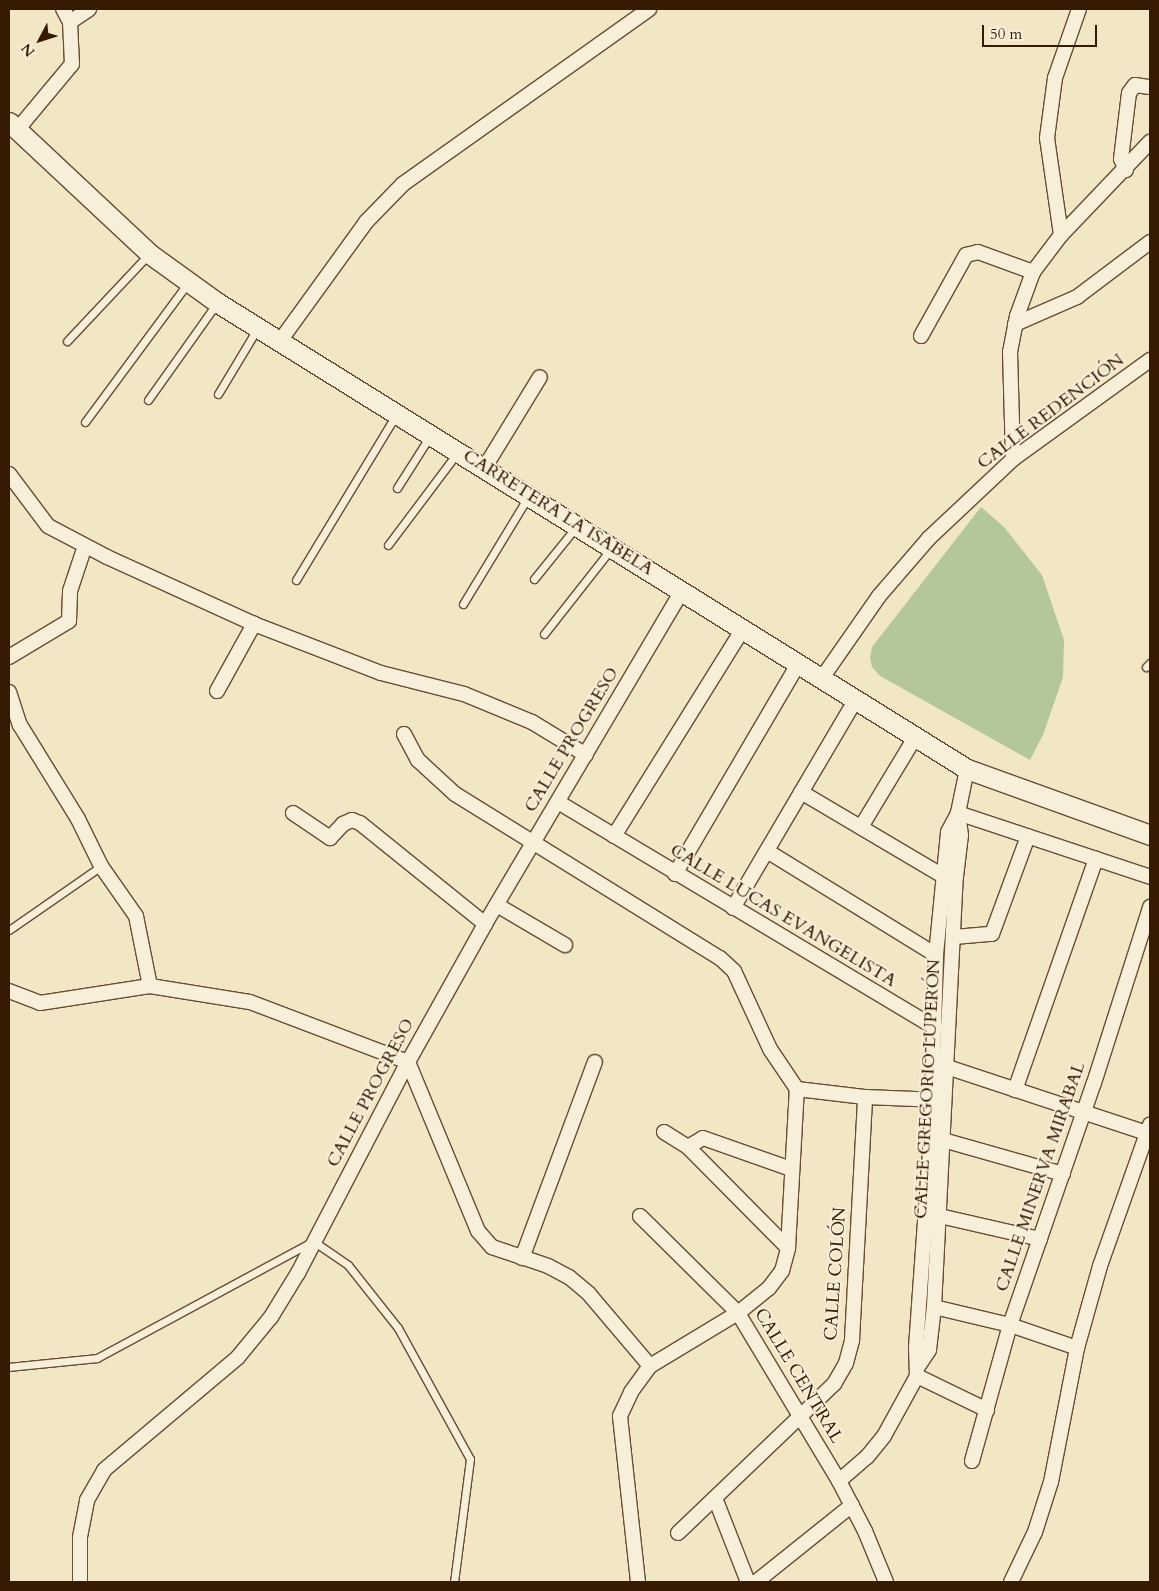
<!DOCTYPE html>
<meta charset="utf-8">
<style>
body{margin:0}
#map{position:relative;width:1159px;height:1591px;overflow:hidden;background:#f2e7c5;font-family:Cardo,serif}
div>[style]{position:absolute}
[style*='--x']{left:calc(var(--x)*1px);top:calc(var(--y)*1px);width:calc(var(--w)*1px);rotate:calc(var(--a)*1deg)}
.green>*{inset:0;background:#b3c79a}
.roads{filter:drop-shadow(1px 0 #664d34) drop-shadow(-1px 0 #664d34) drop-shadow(0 1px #664d34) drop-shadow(0 -1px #664d34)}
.lane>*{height:7px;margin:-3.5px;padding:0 3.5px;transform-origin:3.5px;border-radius:3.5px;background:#f7efd9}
.street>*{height:14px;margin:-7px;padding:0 7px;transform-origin:7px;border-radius:7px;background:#f7efd9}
.secondary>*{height:19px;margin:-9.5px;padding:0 9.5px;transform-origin:9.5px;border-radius:9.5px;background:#f7efd9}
span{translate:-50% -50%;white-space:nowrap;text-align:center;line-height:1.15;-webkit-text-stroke:4px #f7efd9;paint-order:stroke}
.street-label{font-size:18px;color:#371a04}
.frame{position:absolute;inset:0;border:10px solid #371a04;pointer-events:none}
.north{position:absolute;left:15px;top:15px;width:50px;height:50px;-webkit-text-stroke:4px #f7efd9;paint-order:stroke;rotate:230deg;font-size:14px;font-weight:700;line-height:20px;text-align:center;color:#371a04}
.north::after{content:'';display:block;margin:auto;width:18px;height:22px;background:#371a04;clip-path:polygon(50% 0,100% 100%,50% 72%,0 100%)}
.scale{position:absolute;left:982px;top:25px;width:115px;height:22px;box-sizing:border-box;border:2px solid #371a04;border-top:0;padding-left:6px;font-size:15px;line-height:18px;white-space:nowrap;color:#371a04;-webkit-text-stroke:4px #f7efd9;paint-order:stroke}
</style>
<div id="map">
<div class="green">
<div style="clip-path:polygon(981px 507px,1004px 527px,1042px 575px,1064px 640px,1063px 677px,1043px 735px,1030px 760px,880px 676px,872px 667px,870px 658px,872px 647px)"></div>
</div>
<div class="roads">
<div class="lane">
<div style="--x:67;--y:341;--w:120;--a:-46.7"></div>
<div style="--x:218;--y:394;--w:76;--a:-59"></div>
<div style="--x:148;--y:400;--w:119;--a:-54.6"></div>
<div style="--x:85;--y:422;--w:173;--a:-53.5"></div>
<div style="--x:397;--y:488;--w:62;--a:-57.6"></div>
<div style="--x:388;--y:545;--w:115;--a:-53.1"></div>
<div style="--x:534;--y:579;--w:67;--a:-51.1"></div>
<div style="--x:296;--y:580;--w:193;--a:-58.8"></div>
<div style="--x:463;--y:604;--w:125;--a:-58.7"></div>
<div style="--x:544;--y:634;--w:108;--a:-51.8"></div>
<div style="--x:1146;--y:667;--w:6;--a:-45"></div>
<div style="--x:9;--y:930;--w:112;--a:-34.8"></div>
<div style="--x:9;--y:1367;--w:88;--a:-5.8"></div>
<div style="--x:97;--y:1358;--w:246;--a:-28.4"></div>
<div style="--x:313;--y:1241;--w:42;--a:34.4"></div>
<div style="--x:348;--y:1265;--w:80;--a:51.6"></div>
<div style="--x:398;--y:1328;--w:149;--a:61.2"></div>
<div style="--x:470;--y:1459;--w:124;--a:97.4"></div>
</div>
<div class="street">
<div style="--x:70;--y:22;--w:23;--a:-34"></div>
<div style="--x:17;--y:130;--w:86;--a:-50.2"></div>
<div style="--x:72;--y:64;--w:42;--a:-92.7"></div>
<div style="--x:70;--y:22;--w:15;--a:-118"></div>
<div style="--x:1126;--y:170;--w:12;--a:-114"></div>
<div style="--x:1121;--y:159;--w:66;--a:-83.1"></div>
<div style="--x:1129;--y:93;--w:10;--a:-53"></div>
<div style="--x:1135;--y:85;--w:15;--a:8"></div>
<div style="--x:1061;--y:235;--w:98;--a:-98.2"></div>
<div style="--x:1047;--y:138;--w:61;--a:-82.4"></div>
<div style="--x:1055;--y:78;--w:73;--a:-70.8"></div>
<div style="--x:1015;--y:324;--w:68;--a:-23.5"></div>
<div style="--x:1077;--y:297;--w:91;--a:-37"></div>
<div style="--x:921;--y:336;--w:93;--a:-60.9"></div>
<div style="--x:966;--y:255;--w:12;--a:-14"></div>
<div style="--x:978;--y:252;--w:59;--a:20"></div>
<div style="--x:280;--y:341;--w:147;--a:-54.1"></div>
<div style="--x:366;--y:222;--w:53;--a:-45.8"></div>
<div style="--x:403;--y:184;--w:302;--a:-35.4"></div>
<div style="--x:1013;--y:459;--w:107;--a:-91.6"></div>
<div style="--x:1010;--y:352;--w:37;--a:-79"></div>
<div style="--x:1017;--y:316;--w:47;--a:-70"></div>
<div style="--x:1033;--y:272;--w:46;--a:-52.9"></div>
<div style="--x:1061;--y:235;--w:129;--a:-46.3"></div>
<div style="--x:485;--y:467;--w:105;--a:-58.6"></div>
<div style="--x:9;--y:474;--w:65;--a:53.1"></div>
<div style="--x:48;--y:526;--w:67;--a:27.7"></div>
<div style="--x:107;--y:557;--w:162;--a:24.5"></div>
<div style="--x:254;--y:624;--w:136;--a:21.1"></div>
<div style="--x:381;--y:673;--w:86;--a:14.2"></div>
<div style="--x:464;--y:694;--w:74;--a:22.4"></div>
<div style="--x:532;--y:722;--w:63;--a:31.4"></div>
<div style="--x:9;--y:657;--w:70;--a:-31"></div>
<div style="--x:69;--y:621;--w:30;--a:-88"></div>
<div style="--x:70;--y:591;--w:47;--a:-71.6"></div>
<div style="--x:822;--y:678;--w:100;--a:-55.2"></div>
<div style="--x:879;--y:596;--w:77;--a:-49.2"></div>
<div style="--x:929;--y:538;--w:115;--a:-43.2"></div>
<div style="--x:1013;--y:459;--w:169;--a:-35.9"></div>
<div style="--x:217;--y:691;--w:77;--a:-61.1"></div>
<div style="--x:9;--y:692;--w:35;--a:72"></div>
<div style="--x:20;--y:725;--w:110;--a:58.3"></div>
<div style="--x:78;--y:819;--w:52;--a:63.9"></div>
<div style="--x:101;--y:866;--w:61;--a:55"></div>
<div style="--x:136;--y:916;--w:71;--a:78.7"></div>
<div style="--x:404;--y:734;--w:30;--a:62"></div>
<div style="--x:418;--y:760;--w:50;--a:42.6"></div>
<div style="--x:455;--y:794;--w:312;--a:31.8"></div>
<div style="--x:720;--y:958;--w:19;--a:43"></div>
<div style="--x:734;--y:971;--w:86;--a:65.2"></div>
<div style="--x:770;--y:1049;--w:48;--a:56"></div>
<div style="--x:801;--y:792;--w:165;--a:30.6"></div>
<div style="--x:558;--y:802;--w:440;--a:30.9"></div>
<div style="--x:293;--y:813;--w:45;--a:34"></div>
<div style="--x:330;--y:838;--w:19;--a:-47"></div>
<div style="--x:343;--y:824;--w:10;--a:-24"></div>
<div style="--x:352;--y:820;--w:9;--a:21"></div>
<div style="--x:360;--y:823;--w:161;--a:38.9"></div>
<div style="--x:958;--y:813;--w:202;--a:18.4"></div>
<div style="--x:861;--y:827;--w:106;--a:-58.9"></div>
<div style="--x:614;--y:836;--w:243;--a:-58.1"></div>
<div style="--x:767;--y:851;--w:198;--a:31.6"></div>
<div style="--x:675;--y:874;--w:243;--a:-59.6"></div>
<div style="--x:497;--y:905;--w:79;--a:30.5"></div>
<div style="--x:733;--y:908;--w:243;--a:-59.5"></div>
<div style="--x:954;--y:937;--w:38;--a:-5"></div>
<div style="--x:992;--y:934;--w:104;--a:-69.8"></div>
<div style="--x:9;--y:991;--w:33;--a:21"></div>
<div style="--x:40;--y:1003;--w:111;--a:-8.8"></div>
<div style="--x:150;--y:986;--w:101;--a:9.1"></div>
<div style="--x:250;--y:1002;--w:169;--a:20.8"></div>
<div style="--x:408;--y:1062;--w:183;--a:67.5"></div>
<div style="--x:478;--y:1231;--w:21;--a:49"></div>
<div style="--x:492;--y:1247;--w:59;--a:18.7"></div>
<div style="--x:548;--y:1266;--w:24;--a:28"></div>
<div style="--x:569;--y:1277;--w:26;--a:40"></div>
<div style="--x:589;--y:1294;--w:94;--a:49.7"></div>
<div style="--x:947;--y:1067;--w:211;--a:18.3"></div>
<div style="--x:797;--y:1089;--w:68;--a:6.7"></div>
<div style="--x:865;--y:1097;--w:75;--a:2.3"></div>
<div style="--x:1015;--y:1090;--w:245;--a:-70.7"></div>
<div style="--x:664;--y:1132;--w:28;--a:32"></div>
<div style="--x:688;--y:1147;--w:142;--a:45.3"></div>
<div style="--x:936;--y:1138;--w:132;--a:15.8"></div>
<div style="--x:688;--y:1147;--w:17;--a:-31"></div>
<div style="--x:703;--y:1138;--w:93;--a:19.4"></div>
<div style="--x:931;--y:1214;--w:112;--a:12.9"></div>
<div style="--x:640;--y:1216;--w:138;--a:44.7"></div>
<div style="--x:738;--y:1313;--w:196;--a:59"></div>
<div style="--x:839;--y:1481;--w:56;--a:62.5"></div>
<div style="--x:865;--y:1531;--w:55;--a:67.6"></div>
<div style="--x:522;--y:1258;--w:209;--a:-69.6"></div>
<div style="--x:934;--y:1307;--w:78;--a:13.3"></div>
<div style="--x:1010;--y:1325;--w:71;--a:18.9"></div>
<div style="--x:919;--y:1365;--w:18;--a:-56"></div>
<div style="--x:929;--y:1350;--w:43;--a:-83.4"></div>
<div style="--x:934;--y:1307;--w:431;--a:-87.1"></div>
<div style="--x:956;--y:877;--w:42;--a:-83.2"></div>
<div style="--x:961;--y:835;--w:22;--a:-98"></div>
<div style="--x:917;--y:1376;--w:78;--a:25.9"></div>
<div style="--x:972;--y:1461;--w:141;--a:-74.4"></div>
<div style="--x:1010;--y:1325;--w:256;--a:-70.9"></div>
<div style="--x:1094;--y:1083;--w:185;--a:-72.3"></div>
<div style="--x:839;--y:1481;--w:37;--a:-41"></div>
<div style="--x:867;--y:1457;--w:27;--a:-51"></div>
<div style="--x:884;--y:1436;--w:68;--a:-61.2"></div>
<div style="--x:917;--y:1376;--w:29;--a:-92"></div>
<div style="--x:916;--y:1347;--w:212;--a:-85.9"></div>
<div style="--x:931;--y:1136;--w:181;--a:-88.4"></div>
<div style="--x:936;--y:955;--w:124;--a:-84.4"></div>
<div style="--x:948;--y:832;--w:21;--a:-62"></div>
<div style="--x:958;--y:813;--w:45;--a:-78.4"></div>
<div style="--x:715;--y:1498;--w:90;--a:68.6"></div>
<div style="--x:678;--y:1533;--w:216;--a:-43.7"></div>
<div style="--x:834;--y:1384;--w:24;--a:-60"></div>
<div style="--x:846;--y:1363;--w:24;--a:-75"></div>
<div style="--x:852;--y:1340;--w:243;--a:-86.9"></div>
<div style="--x:80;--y:1582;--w:45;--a:-90"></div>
<div style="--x:80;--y:1537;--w:38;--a:-79"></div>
<div style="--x:87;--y:1500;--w:34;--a:-60"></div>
<div style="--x:104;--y:1470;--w:175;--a:-40.1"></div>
<div style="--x:238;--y:1357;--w:52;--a:-50.5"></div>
<div style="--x:271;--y:1317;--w:52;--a:-58.5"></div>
<div style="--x:298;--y:1273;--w:238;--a:-62.5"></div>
<div style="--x:408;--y:1062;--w:158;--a:-60.8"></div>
<div style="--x:485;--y:924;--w:387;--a:-59.4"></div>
<div style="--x:638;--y:1582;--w:167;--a:-96.2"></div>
<div style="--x:620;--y:1416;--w:26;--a:-65"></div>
<div style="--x:631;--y:1392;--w:32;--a:-54"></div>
<div style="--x:650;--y:1366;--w:103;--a:-31.1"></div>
<div style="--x:738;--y:1313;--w:40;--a:-39"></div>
<div style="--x:769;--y:1288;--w:21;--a:-53"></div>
<div style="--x:782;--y:1271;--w:24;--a:-75"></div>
<div style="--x:788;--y:1248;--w:159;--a:-86.8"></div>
<div style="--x:756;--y:1582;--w:123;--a:-38.7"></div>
<div style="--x:1011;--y:1582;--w:55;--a:-64.4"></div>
<div style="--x:1035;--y:1532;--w:52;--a:-72.3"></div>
<div style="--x:1051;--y:1482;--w:136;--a:-79"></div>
<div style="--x:1077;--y:1348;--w:85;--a:-74.3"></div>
<div style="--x:1100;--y:1266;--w:150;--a:-70.5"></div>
</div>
<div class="secondary">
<div style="--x:9;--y:122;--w:193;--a:43.1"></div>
<div style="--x:150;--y:254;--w:84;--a:35.8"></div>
<div style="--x:218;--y:303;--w:882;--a:31.89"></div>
<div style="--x:967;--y:769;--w:195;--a:19.8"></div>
</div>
</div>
<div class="street-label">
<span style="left:1051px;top:412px;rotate:-37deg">CALLE REDENCIÓN</span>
<span style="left:558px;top:513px;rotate:32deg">CARRETERA LA ISABELA</span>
<span style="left:572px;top:740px;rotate:-59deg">CALLE PROGRESO</span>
<span style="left:783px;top:916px;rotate:31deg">CALLE LUCAS EVANGELISTA</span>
<span style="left:928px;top:1089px;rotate:-87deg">CALLE GREGORIO LUPERÓN</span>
<span style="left:371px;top:1093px;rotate:-62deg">CALLE PROGRESO</span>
<span style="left:1041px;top:1177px;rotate:-71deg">CALLE MINERVA MIRABAL</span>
<span style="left:836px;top:1274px;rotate:-86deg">CALLE COLÓN</span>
<span style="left:798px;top:1376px;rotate:59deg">CALLE CENTRAL</span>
</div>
<div class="frame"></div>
<div class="north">N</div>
<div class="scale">50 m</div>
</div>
